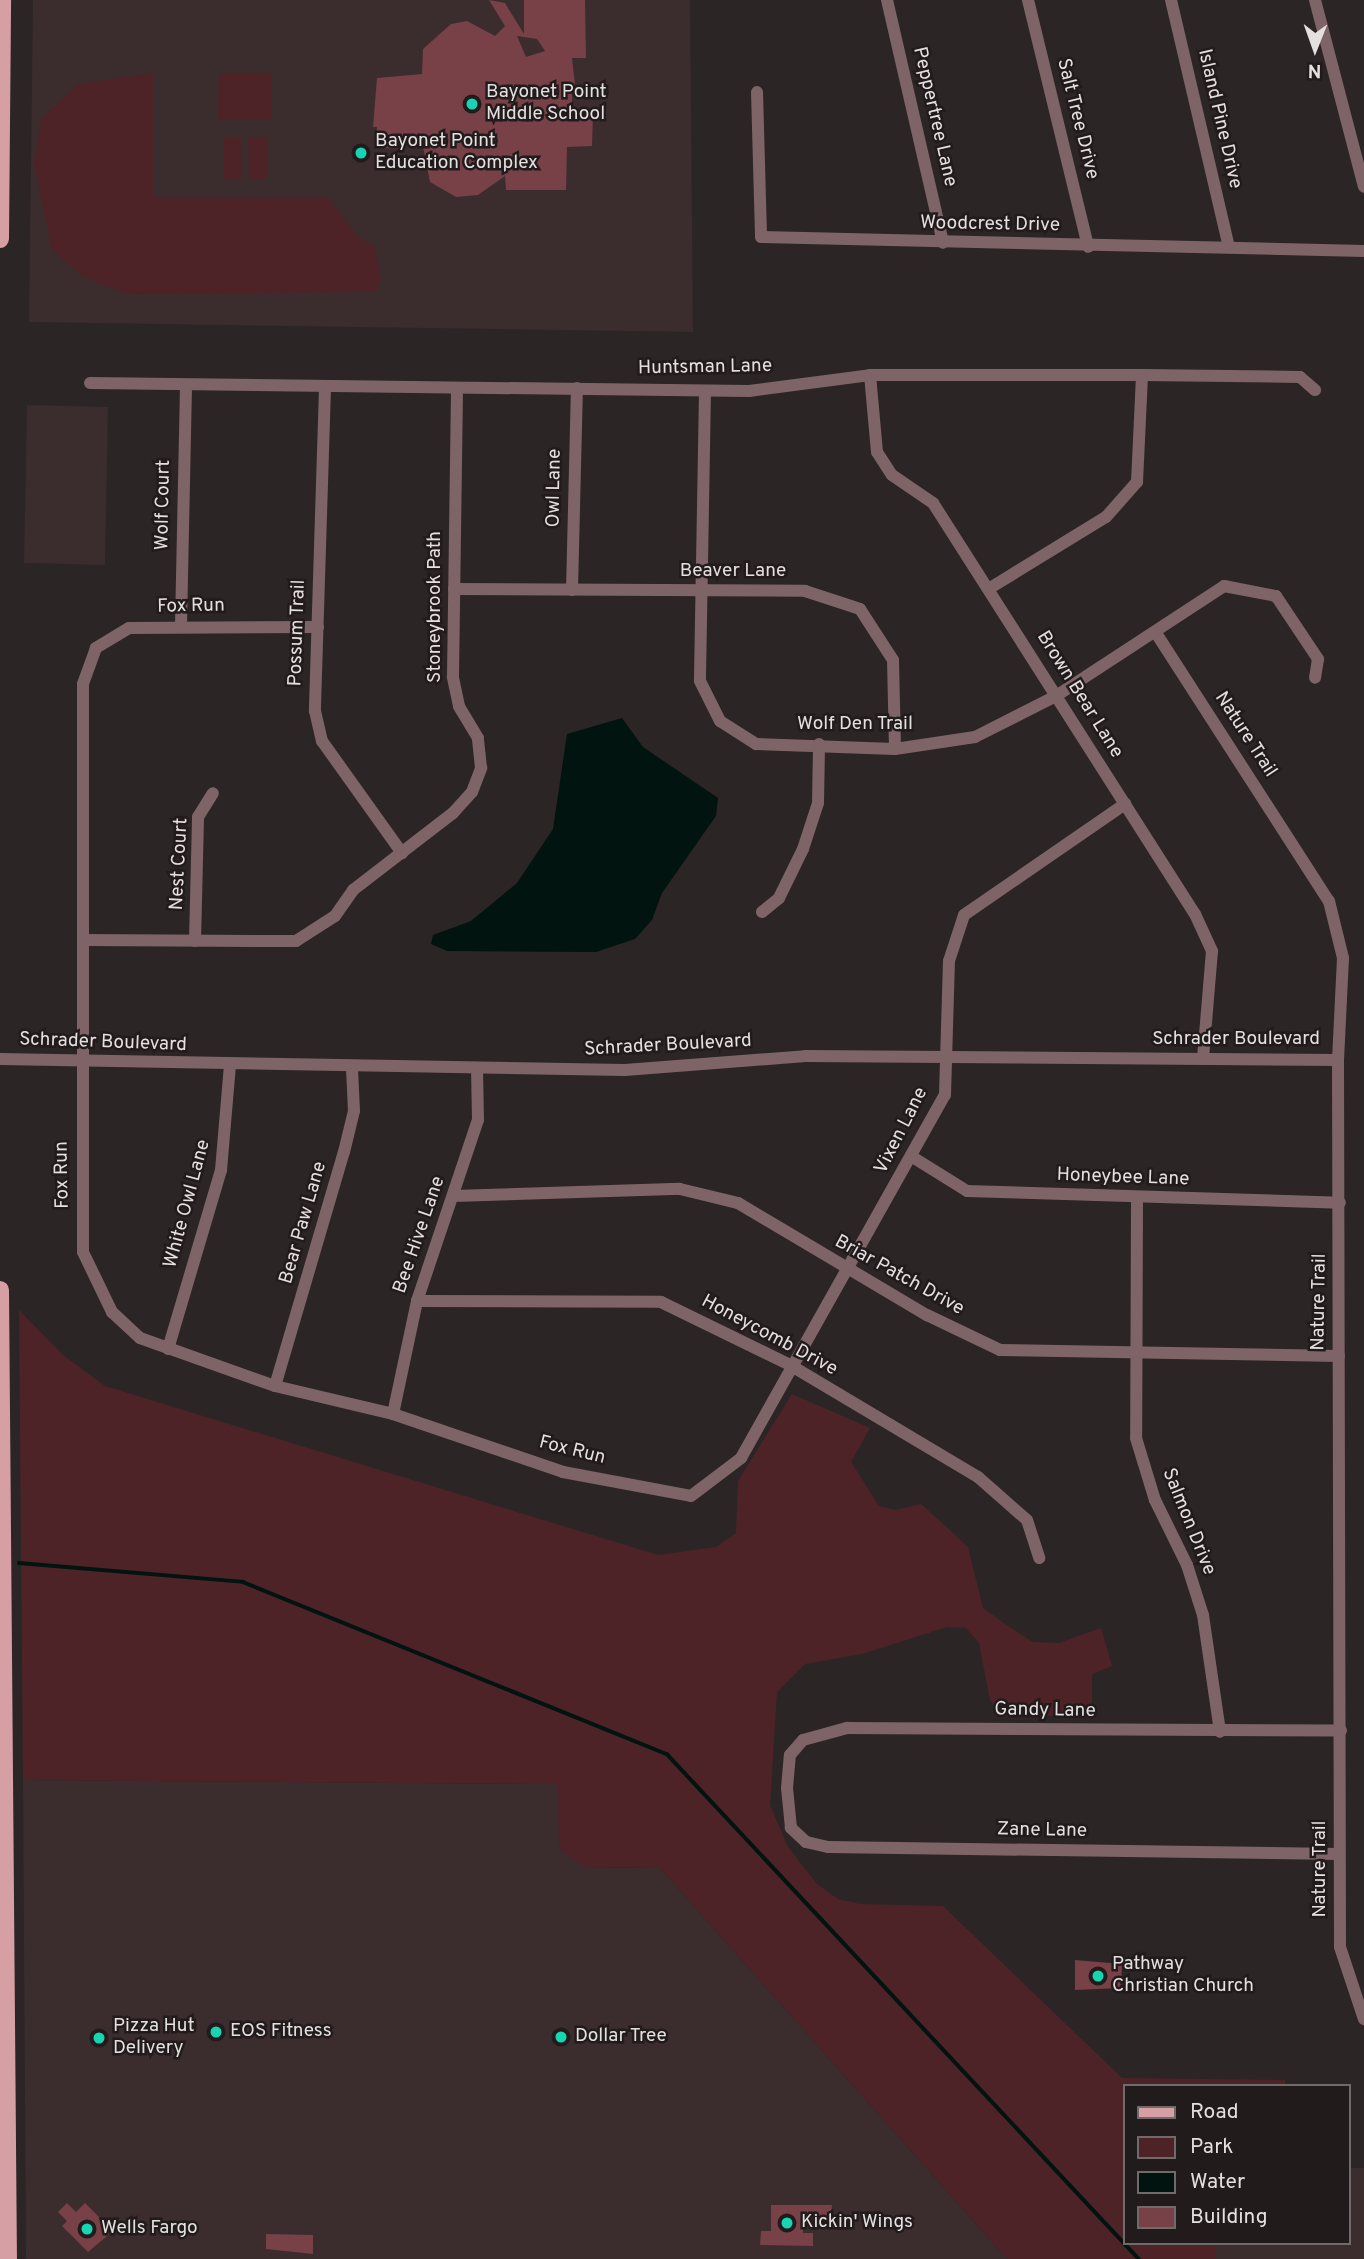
<!DOCTYPE html>
<style>
body{margin:0}
#map{position:relative;width:1364px;height:2259px;overflow:hidden;background:#2c2525;font-family:Overpass,sans-serif}
div>[style]{position:absolute}
[style*='--x']{left:calc(var(--x)*1px);top:calc(var(--y)*1px);width:calc(var(--w)*1px);rotate:calc(var(--a)*1deg)}
.built>*{inset:0;background:#3b2c2e}
.green>*{inset:0;background:#4d2328}
.water>*{inset:0;background:#01140f}
.stream>*{height:3.5px;margin:-1.75px;padding:0 1.75px;transform-origin:1.75px;border-radius:1.75px;background:#01140f}
.building>*{inset:0;background:#774147}
.minor>*{height:12px;margin:-6px;padding:0 6px;transform-origin:6px;border-radius:6px;background:#7e6466}
.primary>*{height:18px;margin:-9px;padding:0 9px;transform-origin:9px;border-radius:9px;background:#d69fa4}
.dots>*{width:19px;height:19px;translate:-50% -50%;box-sizing:border-box;border:4px solid #221b1c;border-radius:50%}
span{translate:-50% -50%;white-space:nowrap;text-align:center;line-height:1.15;-webkit-text-stroke:5px #221b1c;paint-order:stroke}
.poi-label{font-size:19px;color:#e5e0e0}
.left{translate:0 -50%;text-align:left}
.street-label{font-size:19px;color:#e5e0e0}
.legend{position:absolute;left:1123px;top:2084px;width:228px;height:161px;box-sizing:border-box;background:#221b1c;border:2px solid #706a6a;margin:0;padding:9px 12px;list-style:none;font-size:21px;color:#e5e0e0}
.legend li{display:flex;align-items:center;gap:14px;height:35px}
.legend b{width:35px;border:2px solid #706a6a}
.north{position:absolute;left:1280px;top:14px;width:70px;height:70px;-webkit-text-stroke:5px #221b1c;paint-order:stroke;rotate:181deg;font-size:19px;font-weight:700;line-height:28px;text-align:center;color:#e5e0e0}
.north::after{content:'';display:block;margin:auto;width:24px;height:32px;background:#e5e0e0;clip-path:polygon(50% 0,100% 100%,50% 72%,0 100%)}
</style>
<div id="map">
<div class="built">
<div style="clip-path:polygon(33px 0,690px 0,693px 332px,29px 322px)"></div>
<div style="clip-path:polygon(27px 405px,108px 407px,105px 565px,24px 563px)"></div>
<div style="clip-path:polygon(23px 1780px,559px 1784px,585px 1867px,660px 1868px,1007px 2259px,26px 2259px)"></div>
<div style="clip-path:polygon(1348px 2168px,1364px 2168px,1364px 2259px,1215px 2259px,1215px 2243px,1348px 2243px)"></div>
</div>
<div class="green">
<div style="clip-path:polygon(153px 73px,153px 197px,328px 197px,358px 237px,374px 245px,381px 279px,376px 292px,127px 294px,82px 276px,52px 250px,34px 164px,41px 119px,78px 84px)"></div>
<div style="clip-path:polygon(219px 73px,245px 73px,245px 120px,218px 120px)"></div>
<div style="clip-path:polygon(246px 73px,272px 74px,272px 120px,246px 120px)"></div>
<div style="clip-path:polygon(267px 137px,267px 179px,249px 179px,248px 138px)"></div>
<div style="clip-path:polygon(223px 138px,242px 138px,242px 179px,223px 179px)"></div>
<div style="clip-path:polygon(19px 1310px,63px 1355px,105px 1386px,658px 1555px,716px 1547px,736px 1533px,738px 1481px,792px 1394px,870px 1428px,851px 1462px,879px 1506px,895px 1510px,921px 1504px,941px 1522px,968px 1547px,983px 1608px,1011px 1628px,1033px 1642px,1059px 1643px,1101px 1628px,1112px 1666px,1092px 1674px,1092px 1716px,1000px 1716px,990px 1700px,979px 1643px,966px 1628px,947px 1627px,862px 1654px,805px 1664px,777px 1692px,770px 1805px,788px 1847px,817px 1884px,838px 1899px,860px 1904px,943px 1906px,1122px 2078px,1285px 2080px,1285px 2086px,1124px 2086px,1124px 2243px,1215px 2243px,1215px 2259px,1007px 2259px,660px 1868px,585px 1867px,559px 1849px,558px 1784px,23px 1780px)"></div>
</div>
<div class="water">
<div style="clip-path:polygon(622px 718px,643px 747px,718px 798px,716px 816px,662px 893px,652px 920px,635px 939px,596px 952px,447px 951px,431px 944px,433px 935px,471px 921px,517px 883px,553px 829px,567px 734px)"></div>
</div>
<div class="stream">
<div style="--x:19;--y:1563;--w:225;--a:4.8"></div>
<div style="--x:243;--y:1582;--w:458;--a:22.1"></div>
<div style="--x:667;--y:1754;--w:691;--a:46.93"></div>
</div>
<div class="building">
<div style="clip-path:polygon(evenodd,489px 0,505px 3px,524px 34px,524px 0,585px 0,586px 58px,572px 58px,576px 93px,572px 93px,572px 115px,593px 114px,592px 146px,567px 147px,566px 190px,506px 190px,505px 176px,478px 195px,456px 197px,430px 182px,423px 147px,399px 141px,399px 149px,383px 148px,377px 142px,377px 127px,373px 127px,377px 78px,422px 74px,423px 49px,451px 24px,467px 21px,495px 36px,505px 26px,489px 0,517px 36px,537px 39px,545px 51px,526px 57px,517px 36px)"></div>
<div style="clip-path:polygon(1075px 1960px,1122px 1964px,1121px 1988px,1075px 1990px)"></div>
<div style="clip-path:polygon(67px 2203px,76px 2212px,85px 2203px,113px 2231px,88px 2252px,62px 2226px,67px 2221px,58px 2212px)"></div>
<div style="clip-path:polygon(771px 2205px,832px 2205px,831px 2216px,803px 2216px,803px 2233px,813px 2233px,813px 2246px,760px 2245px,761px 2231px,771px 2231px)"></div>
<div style="clip-path:polygon(266px 2234px,313px 2235px,313px 2254px,266px 2249px)"></div>
</div>
<div class="minor">
<div style="--x:887;--y:0;--w:249;--a:77"></div>
<div style="--x:1028;--y:0;--w:254;--a:76.3"></div>
<div style="--x:1171;--y:0;--w:254;--a:76.8"></div>
<div style="--x:1315;--y:0;--w:193;--a:75.3"></div>
<div style="--x:757;--y:92;--w:145;--a:88.4"></div>
<div style="--x:761;--y:237;--w:603;--a:1.33"></div>
<div style="--x:870;--y:375;--w:77;--a:84.8"></div>
<div style="--x:877;--y:452;--w:27;--a:57"></div>
<div style="--x:892;--y:475;--w:50;--a:34.3"></div>
<div style="--x:933;--y:503;--w:487;--a:57.5"></div>
<div style="--x:1195;--y:914;--w:41;--a:65.3"></div>
<div style="--x:1212;--y:951;--w:108;--a:94.8"></div>
<div style="--x:90;--y:383;--w:659;--a:0.7"></div>
<div style="--x:749;--y:391;--w:122;--a:-7.5"></div>
<div style="--x:870;--y:375;--w:272;--a:0"></div>
<div style="--x:1142;--y:375;--w:158;--a:0.7"></div>
<div style="--x:1300;--y:377;--w:20;--a:41"></div>
<div style="--x:325;--y:388;--w:323;--a:91.8"></div>
<div style="--x:315;--y:711;--w:31;--a:77"></div>
<div style="--x:322;--y:741;--w:138;--a:54.5"></div>
<div style="--x:705;--y:391;--w:290;--a:91"></div>
<div style="--x:700;--y:681;--w:45;--a:63.4"></div>
<div style="--x:720;--y:721;--w:43;--a:32.6"></div>
<div style="--x:756;--y:744;--w:139;--a:2.1"></div>
<div style="--x:895;--y:749;--w:81;--a:-8.5"></div>
<div style="--x:975;--y:737;--w:91;--a:-26.8"></div>
<div style="--x:1056;--y:696;--w:201;--a:-33.2"></div>
<div style="--x:1224;--y:586;--w:53;--a:10.9"></div>
<div style="--x:1276;--y:596;--w:76;--a:56.3"></div>
<div style="--x:1318;--y:659;--w:19;--a:99"></div>
<div style="--x:990;--y:588;--w:136;--a:-31.5"></div>
<div style="--x:1106;--y:517;--w:47;--a:-48.5"></div>
<div style="--x:1137;--y:482;--w:107;--a:-87.3"></div>
<div style="--x:454;--y:589;--w:351;--a:0.3"></div>
<div style="--x:805;--y:591;--w:58;--a:18.1"></div>
<div style="--x:860;--y:609;--w:61;--a:57.1"></div>
<div style="--x:893;--y:660;--w:89;--a:88.7"></div>
<div style="--x:572;--y:590;--w:202;--a:-88.6"></div>
<div style="--x:181;--y:625;--w:239;--a:-88.8"></div>
<div style="--x:318;--y:627;--w:189;--a:179.7"></div>
<div style="--x:129;--y:628;--w:39;--a:149"></div>
<div style="--x:96;--y:648;--w:38;--a:110"></div>
<div style="--x:83;--y:684;--w:568;--a:90"></div>
<div style="--x:83;--y:1252;--w:67;--a:64.2"></div>
<div style="--x:112;--y:1312;--w:38;--a:43"></div>
<div style="--x:140;--y:1338;--w:143;--a:19.6"></div>
<div style="--x:275;--y:1386;--w:121;--a:13.3"></div>
<div style="--x:393;--y:1414;--w:180;--a:18.8"></div>
<div style="--x:563;--y:1472;--w:130;--a:10.6"></div>
<div style="--x:691;--y:1496;--w:63;--a:-37.2"></div>
<div style="--x:741;--y:1458;--w:416;--a:-60.7"></div>
<div style="--x:945;--y:1095;--w:134;--a:-88.3"></div>
<div style="--x:949;--y:961;--w:48;--a:-71.9"></div>
<div style="--x:964;--y:915;--w:196;--a:-34.6"></div>
<div style="--x:1156;--y:633;--w:319;--a:57.2"></div>
<div style="--x:1329;--y:901;--w:59;--a:76.2"></div>
<div style="--x:1343;--y:958;--w:102;--a:92.8"></div>
<div style="--x:1338;--y:1060;--w:887;--a:89.87"></div>
<div style="--x:1340;--y:1947;--w:76;--a:71.6"></div>
<div style="--x:762;--y:912;--w:22;--a:-39"></div>
<div style="--x:779;--y:898;--w:55;--a:-63.9"></div>
<div style="--x:803;--y:849;--w:48;--a:-71.9"></div>
<div style="--x:818;--y:803;--w:59;--a:-89"></div>
<div style="--x:83;--y:940;--w:213;--a:0.3"></div>
<div style="--x:296;--y:941;--w:46;--a:-32.7"></div>
<div style="--x:335;--y:916;--w:32;--a:-55"></div>
<div style="--x:353;--y:890;--w:126;--a:-37.6"></div>
<div style="--x:453;--y:813;--w:28;--a:-48"></div>
<div style="--x:472;--y:792;--w:26;--a:-69"></div>
<div style="--x:481;--y:768;--w:30;--a:-96"></div>
<div style="--x:478;--y:738;--w:37;--a:-121"></div>
<div style="--x:459;--y:706;--w:30;--a:-102"></div>
<div style="--x:453;--y:677;--w:289;--a:-89.2"></div>
<div style="--x:195;--y:941;--w:124;--a:-88.6"></div>
<div style="--x:198;--y:817;--w:28;--a:-58"></div>
<div style="--x:0;--y:1059;--w:625;--a:1.01"></div>
<div style="--x:625;--y:1070;--w:181;--a:-4.4"></div>
<div style="--x:805;--y:1056;--w:533;--a:0.43"></div>
<div style="--x:914;--y:1158;--w:62;--a:31.9"></div>
<div style="--x:967;--y:1191;--w:373;--a:1.8"></div>
<div style="--x:453;--y:1196;--w:227;--a:-1.8"></div>
<div style="--x:680;--y:1189;--w:60;--a:13.6"></div>
<div style="--x:738;--y:1203;--w:220;--a:30.7"></div>
<div style="--x:927;--y:1315;--w:81;--a:25.6"></div>
<div style="--x:1000;--y:1350;--w:339;--a:1"></div>
<div style="--x:1137;--y:1199;--w:239;--a:90.2"></div>
<div style="--x:1136;--y:1438;--w:65;--a:73"></div>
<div style="--x:1155;--y:1500;--w:72;--a:63.8"></div>
<div style="--x:1187;--y:1565;--w:52;--a:72.3"></div>
<div style="--x:1203;--y:1615;--w:118;--a:81.7"></div>
<div style="--x:417;--y:1301;--w:244;--a:0.2"></div>
<div style="--x:661;--y:1302;--w:144;--a:26"></div>
<div style="--x:790;--y:1365;--w:219;--a:30.8"></div>
<div style="--x:978;--y:1477;--w:65;--a:41.3"></div>
<div style="--x:1027;--y:1520;--w:40;--a:72"></div>
<div style="--x:168;--y:1349;--w:187;--a:-73.5"></div>
<div style="--x:221;--y:1170;--w:104;--a:-85.1"></div>
<div style="--x:275;--y:1386;--w:244;--a:-73.6"></div>
<div style="--x:344;--y:1152;--w:42;--a:-76.3"></div>
<div style="--x:354;--y:1111;--w:43;--a:-92.7"></div>
<div style="--x:393;--y:1414;--w:116;--a:-78"></div>
<div style="--x:417;--y:1301;--w:191;--a:-71.4"></div>
<div style="--x:478;--y:1120;--w:52;--a:-91.1"></div>
<div style="--x:1339;--y:1854;--w:511;--a:-179.22"></div>
<div style="--x:828;--y:1847;--w:23;--a:-167"></div>
<div style="--x:806;--y:1842;--w:21;--a:-137"></div>
<div style="--x:791;--y:1828;--w:40;--a:-95.7"></div>
<div style="--x:787;--y:1788;--w:33;--a:-85"></div>
<div style="--x:790;--y:1755;--w:20;--a:-49"></div>
<div style="--x:803;--y:1740;--w:46;--a:-15.3"></div>
<div style="--x:847;--y:1728;--w:494;--a:0.3"></div>
</div>
<div class="primary">
<div style="--x:0;--y:239;--w:239;--a:-89.5"></div>
<div style="--x:0;--y:1290;--w:969;--a:89.53"></div>
</div>
<div class="dots">
<div style="left:472px;top:104px;background:#17d5b2"></div>
<div style="left:361px;top:153px;background:#17d5b2"></div>
<div style="left:1098px;top:1976px;background:#17d5b2"></div>
<div style="left:216px;top:2032px;background:#17d5b2"></div>
<div style="left:561px;top:2037px;background:#17d5b2"></div>
<div style="left:99px;top:2038px;background:#17d5b2"></div>
<div style="left:787px;top:2223px;background:#17d5b2"></div>
<div style="left:87px;top:2229px;background:#17d5b2"></div>
</div>
<div class="poi-label">
<span class="left" style="left:486px;top:104px">Bayonet Point<br>Middle School</span>
<span class="left" style="left:375px;top:153px">Bayonet Point<br>Education Complex</span>
<span class="left" style="left:1112px;top:1976px">Pathway<br>Christian Church</span>
<span class="left" style="left:113px;top:2038px">Pizza Hut<br>Delivery</span>
<span class="left" style="left:230px;top:2032px">EOS Fitness</span>
<span class="left" style="left:575px;top:2037px">Dollar Tree</span>
<span class="left" style="left:801px;top:2223px">Kickin' Wings</span>
<span class="left" style="left:101px;top:2229px">Wells Fargo</span>
</div>
<div class="street-label">
<span style="left:934px;top:117px;rotate:77deg">Peppertree Lane</span>
<span style="left:1077px;top:119px;rotate:76deg">Salt Tree Drive</span>
<span style="left:1219px;top:119px;rotate:77deg">Island Pine Drive</span>
<span style="left:990px;top:225px;rotate:1deg">Woodcrest Drive</span>
<span style="left:705px;top:368px;rotate:-1deg">Huntsman Lane</span>
<span style="left:555px;top:488px;rotate:-89deg">Owl Lane</span>
<span style="left:164px;top:505px;rotate:-89deg">Wolf Court</span>
<span style="left:733px;top:572px">Beaver Lane</span>
<span style="left:191px;top:607px;rotate:-1deg">Fox Run</span>
<span style="left:436px;top:607px;rotate:-90deg">Stoneybrook Path</span>
<span style="left:298px;top:633px;rotate:-88deg">Possum Trail</span>
<span style="left:1079px;top:695px;rotate:58deg">Brown Bear Lane</span>
<span style="left:855px;top:725px">Wolf Den Trail</span>
<span style="left:1245px;top:735px;rotate:57deg">Nature Trail</span>
<span style="left:180px;top:864px;rotate:-87deg">Nest Court</span>
<span style="left:1236px;top:1040px">Schrader Boulevard</span>
<span style="left:103px;top:1043px;rotate:2deg">Schrader Boulevard</span>
<span style="left:668px;top:1046px;rotate:-3deg">Schrader Boulevard</span>
<span style="left:902px;top:1131px;rotate:-63deg">Vixen Lane</span>
<span style="left:63px;top:1175px;rotate:-91deg">Fox Run</span>
<span style="left:1123px;top:1178px;rotate:2deg">Honeybee Lane</span>
<span style="left:188px;top:1204px;rotate:-75deg">White Owl Lane</span>
<span style="left:304px;top:1223px;rotate:-74deg">Bear Paw Lane</span>
<span style="left:420px;top:1235px;rotate:-71deg">Bee Hive Lane</span>
<span style="left:899px;top:1276px;rotate:29deg">Briar Patch Drive</span>
<span style="left:1320px;top:1302px;rotate:-89deg">Nature Trail</span>
<span style="left:769px;top:1336px;rotate:28deg">Honeycomb Drive</span>
<span style="left:572px;top:1451px;rotate:14deg">Fox Run</span>
<span style="left:1188px;top:1522px;rotate:68deg">Salmon Drive</span>
<span style="left:1045px;top:1711px;rotate:1deg">Gandy Lane</span>
<span style="left:1042px;top:1831px;rotate:1deg">Zane Lane</span>
<span style="left:1321px;top:1869px;rotate:-90deg">Nature Trail</span>
</div>
<ul class="legend">
<li><b style="height:9px;background:#d69fa4"></b>Road</li>
<li><b style="height:19px;background:#4d2328"></b>Park</li>
<li><b style="height:19px;background:#01140f"></b>Water</li>
<li><b style="height:19px;background:#774147"></b>Building</li>
</ul>
<div class="north">N</div>
</div>
